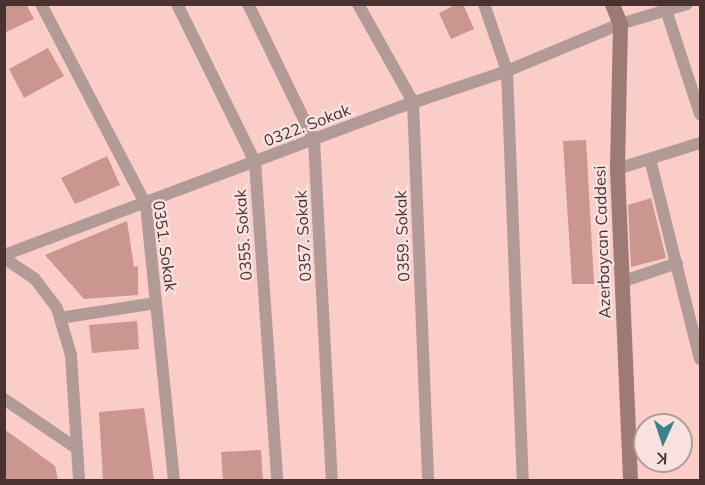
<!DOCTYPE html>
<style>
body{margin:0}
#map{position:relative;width:705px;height:485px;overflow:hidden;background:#fbcdc9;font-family:Mulish,sans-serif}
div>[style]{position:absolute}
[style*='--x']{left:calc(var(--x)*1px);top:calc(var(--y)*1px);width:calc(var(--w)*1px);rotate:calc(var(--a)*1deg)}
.building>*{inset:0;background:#cb9590}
.street>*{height:12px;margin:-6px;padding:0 6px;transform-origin:6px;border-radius:6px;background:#b29a97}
.secondary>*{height:15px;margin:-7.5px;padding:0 7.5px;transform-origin:7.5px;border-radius:7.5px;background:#9e7a77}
span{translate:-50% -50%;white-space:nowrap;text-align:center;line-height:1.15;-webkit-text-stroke:4.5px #f8e1de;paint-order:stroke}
.street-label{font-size:16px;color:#493230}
.frame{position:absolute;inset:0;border:6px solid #493230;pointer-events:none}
.north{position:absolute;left:633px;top:413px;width:60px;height:60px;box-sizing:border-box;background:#f8e1de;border:2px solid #b29b98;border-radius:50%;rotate:183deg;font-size:16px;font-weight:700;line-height:24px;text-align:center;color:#493230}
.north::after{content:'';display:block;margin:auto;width:21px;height:27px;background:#3a8289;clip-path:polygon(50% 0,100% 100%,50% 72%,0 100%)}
</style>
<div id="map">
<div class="building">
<div style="clip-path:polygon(4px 4px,26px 4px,34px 19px,4px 33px)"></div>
<div style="clip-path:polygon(457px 4px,463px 4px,474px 29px,451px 39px,439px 13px)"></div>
<div style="clip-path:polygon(48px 48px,64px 76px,24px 98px,9px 69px)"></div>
<div style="clip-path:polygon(586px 140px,594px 284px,572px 284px,563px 141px)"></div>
<div style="clip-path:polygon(107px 156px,120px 185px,75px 204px,61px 178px)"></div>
<div style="clip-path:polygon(651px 198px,666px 258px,631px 267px,628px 205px)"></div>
<div style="clip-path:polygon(127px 221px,134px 267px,138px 266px,138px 295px,84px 299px,45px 255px)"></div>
<div style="clip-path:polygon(137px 321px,139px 349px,92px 353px,89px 325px)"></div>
<div style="clip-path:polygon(144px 408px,154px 480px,103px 480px,99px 412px)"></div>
<div style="clip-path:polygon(4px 429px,55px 466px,58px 480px,4px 480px)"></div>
<div style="clip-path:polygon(261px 450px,263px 480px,223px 480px,221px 452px)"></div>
</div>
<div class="street">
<div style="--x:41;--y:4;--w:227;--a:62.4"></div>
<div style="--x:146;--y:205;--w:276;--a:84.2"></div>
<div style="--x:177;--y:4;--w:176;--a:63.7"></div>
<div style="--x:255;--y:162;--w:319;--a:86"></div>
<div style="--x:248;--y:4;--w:151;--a:64.1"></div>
<div style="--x:314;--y:140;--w:340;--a:87"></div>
<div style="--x:358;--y:4;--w:112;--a:60.7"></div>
<div style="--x:413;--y:102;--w:378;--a:87.7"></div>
<div style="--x:484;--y:4;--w:71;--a:71.1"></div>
<div style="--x:507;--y:71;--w:409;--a:87.8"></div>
<div style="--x:665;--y:7;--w:113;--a:71.9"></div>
<div style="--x:650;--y:159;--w:206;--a:76"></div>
<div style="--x:617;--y:169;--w:87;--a:-17.4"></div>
<div style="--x:4;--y:255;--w:423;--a:-20.5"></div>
<div style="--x:400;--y:107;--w:113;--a:-18.6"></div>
<div style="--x:507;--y:71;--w:122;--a:-22.6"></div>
<div style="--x:620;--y:24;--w:70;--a:-16.6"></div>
<div style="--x:4;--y:258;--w:37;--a:34"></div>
<div style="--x:35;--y:279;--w:36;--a:53"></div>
<div style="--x:57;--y:308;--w:49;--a:73.4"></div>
<div style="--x:71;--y:355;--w:125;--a:86.3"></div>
<div style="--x:621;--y:282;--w:59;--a:-18.7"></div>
<div style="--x:60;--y:318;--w:97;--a:-8.9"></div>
<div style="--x:4;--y:399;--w:87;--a:34.2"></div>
</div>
<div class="secondary">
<div style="--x:612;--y:4;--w:22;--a:68"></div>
<div style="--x:620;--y:24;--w:145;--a:91.2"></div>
<div style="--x:617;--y:169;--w:311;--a:87.6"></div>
</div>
<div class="street-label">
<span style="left:307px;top:125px;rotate:-21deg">0322. Sokak</span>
<span style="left:243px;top:235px;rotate:-94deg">0355. Sokak</span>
<span style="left:303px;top:236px;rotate:-93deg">0357. Sokak</span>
<span style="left:402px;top:236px;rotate:-92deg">0359. Sokak</span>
<span style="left:602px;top:242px;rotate:-92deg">Azerbaycan Caddesi</span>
<span style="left:165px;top:246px;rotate:82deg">0351. Sokak</span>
</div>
<div class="frame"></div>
<div class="north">K</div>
</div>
